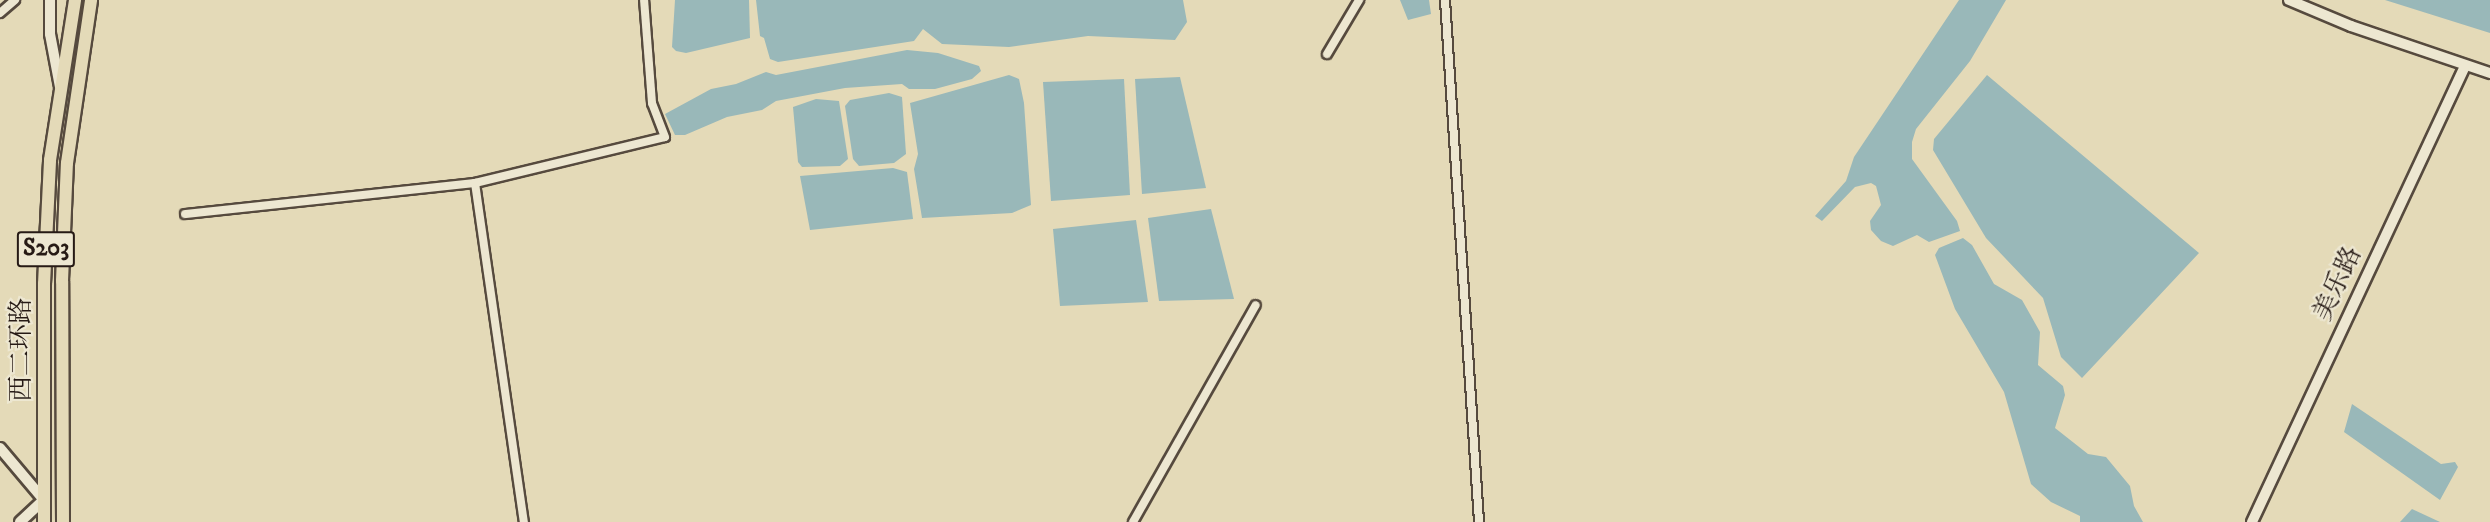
<!DOCTYPE html>
<meta charset="utf-8">
<style>
body{margin:0}
#map{position:relative;width:2490px;height:522px;overflow:hidden;background:#e4dab8;font-family:"IM FELL DW Pica","Noto Serif SC",serif}
div>[style]{position:absolute}
[style*='--x']{left:calc(var(--x)*1px);top:calc(var(--y)*1px);width:calc(var(--w)*1px);rotate:calc(var(--a)*1deg)}
.water>*{inset:0;background:#99b8b9}
.roads{filter:drop-shadow(2px 0 #564a3e) drop-shadow(-2px 0 #564a3e) drop-shadow(0 2px #564a3e) drop-shadow(0 -2px #564a3e)}
.street>*{height:8px;margin:-4px;padding:0 4px;transform-origin:4px;border-radius:4px;background:#ede7d1}
.secondary>*{height:10px;margin:-5px;padding:0 5px;transform-origin:5px;border-radius:5px;background:#ede7d1}
.primary>*{height:12px;margin:-6px;padding:0 6px;transform-origin:6px;border-radius:6px;background:#e4dab8}
span{translate:-50% -50%;white-space:nowrap;text-align:center;line-height:1.15;-webkit-text-stroke:4.5px #ede7d1;paint-order:stroke}
.shield-label span{padding:2px 4px;background:#ede7d1;border:2px solid;border-radius:4px;-webkit-text-stroke-width:0}
.shield-label{font-size:24px;color:#261a15;font-weight:700}
.street-label{font-size:26px;color:#261a15}
</style>
<div id="map">
<div class="water">
<div style="clip-path:polygon(675px 0,749px 0,750px 38px,686px 53px,676px 51px,672px 47px)"></div>
<div style="clip-path:polygon(756px 0,1183px 0,1187px 22px,1175px 40px,1088px 36px,1009px 47px,942px 44px,923px 29px,914px 41px,778px 62px,770px 59px,764px 38px,760px 36px)"></div>
<div style="clip-path:polygon(1400px 0,1429px 0,1431px 14px,1408px 20px)"></div>
<div style="clip-path:polygon(1959px 0,2006px 0,1970px 61px,1916px 129px,1912px 142px,1912px 159px,1957px 221px,1960px 231px,1929px 242px,1917px 235px,1893px 246px,1881px 241px,1871px 230px,1870px 221px,1881px 205px,1876px 186px,1871px 183px,1855px 187px,1822px 221px,1815px 216px,1846px 181px,1854px 157px)"></div>
<div style="clip-path:polygon(2383px 0,2490px 0,2490px 33px,2385px 0)"></div>
<div style="clip-path:polygon(907px 50px,938px 53px,979px 66px,981px 71px,972px 79px,935px 89px,909px 89px,902px 84px,845px 88px,776px 101px,762px 110px,727px 117px,685px 135px,675px 135px,665px 114px,711px 89px,736px 84px,766px 72px,776px 75px)"></div>
<div style="clip-path:polygon(1009px 75px,1019px 79px,1024px 103px,1031px 205px,1012px 213px,922px 218px,914px 169px,918px 154px,910px 103px)"></div>
<div style="clip-path:polygon(1987px 75px,2199px 253px,2082px 378px,2061px 357px,2043px 298px,1986px 238px,1933px 150px,1934px 139px)"></div>
<div style="clip-path:polygon(1180px 77px,1206px 188px,1142px 194px,1135px 79px)"></div>
<div style="clip-path:polygon(1124px 79px,1130px 195px,1051px 201px,1043px 82px)"></div>
<div style="clip-path:polygon(889px 93px,902px 97px,906px 154px,894px 163px,859px 166px,853px 159px,845px 106px,850px 100px)"></div>
<div style="clip-path:polygon(816px 99px,839px 101px,848px 159px,840px 166px,802px 167px,798px 162px,793px 107px)"></div>
<div style="clip-path:polygon(893px 168px,907px 172px,913px 219px,810px 230px,800px 176px)"></div>
<div style="clip-path:polygon(1211px 209px,1234px 299px,1159px 301px,1148px 218px)"></div>
<div style="clip-path:polygon(1136px 220px,1148px 302px,1060px 306px,1053px 229px)"></div>
<div style="clip-path:polygon(1963px 238px,1972px 245px,1994px 284px,2022px 300px,2040px 332px,2038px 365px,2063px 386px,2065px 395px,2055px 428px,2088px 454px,2106px 457px,2130px 486px,2134px 506px,2143px 522px,2080px 522px,2080px 516px,2051px 502px,2031px 484px,2004px 392px,1955px 309px,1935px 255px,1939px 248px)"></div>
<div style="clip-path:polygon(2352px 404px,2441px 464px,2455px 462px,2458px 467px,2440px 500px,2344px 432px)"></div>
<div style="clip-path:polygon(2412px 509px,2440px 522px,2400px 522px)"></div>
</div>
<div class="roads">
<div class="street">
<div style="--x:1445;--y:0;--w:523;--a:86.27"></div>
<div style="--x:0;--y:13;--w:20;--a:-41"></div>
<div style="--x:1327;--y:54;--w:63;--a:-59.3"></div>
<div style="--x:475;--y:183;--w:343;--a:81.8"></div>
<div style="--x:185;--y:214;--w:292;--a:-6.1"></div>
<div style="--x:475;--y:183;--w:195;--a:-13.6"></div>
<div style="--x:665;--y:137;--w:36;--a:-111"></div>
<div style="--x:652;--y:103;--w:103;--a:-94.4"></div>
<div style="--x:1133;--y:522;--w:249;--a:-60.5"></div>
</div>
<div class="secondary">
<div style="--x:50;--y:0;--w:34;--a:90"></div>
<div style="--x:50;--y:34;--w:54;--a:79.3"></div>
<div style="--x:2289;--y:0;--w:67;--a:22.8"></div>
<div style="--x:2351;--y:26;--w:147;--a:18.7"></div>
<div style="--x:0;--y:448;--w:68;--a:49.8"></div>
<div style="--x:20;--y:522;--w:33;--a:-43"></div>
<div style="--x:2252;--y:522;--w:503;--a:-64.96"></div>
</div>
<div class="primary">
<div style="--x:44;--y:522;--w:238;--a:-90"></div>
<div style="--x:44;--y:284;--w:124;--a:-87.2"></div>
<div style="--x:50;--y:160;--w:162;--a:-81.1"></div>
<div style="--x:63;--y:522;--w:241;--a:-90.2"></div>
<div style="--x:62;--y:281;--w:118;--a:-87.6"></div>
<div style="--x:67;--y:163;--w:165;--a:-81.6"></div>
</div>
</div>
<div class="shield-label">
<span style="left:46px;top:249px">S203</span>
</div>
<div class="street-label">
<span style="left:2338px;top:284px;rotate:-65deg">美乐路</span>
<span style="left:22px;top:350px;rotate:-90deg">西二环路</span>
</div>
</div>
